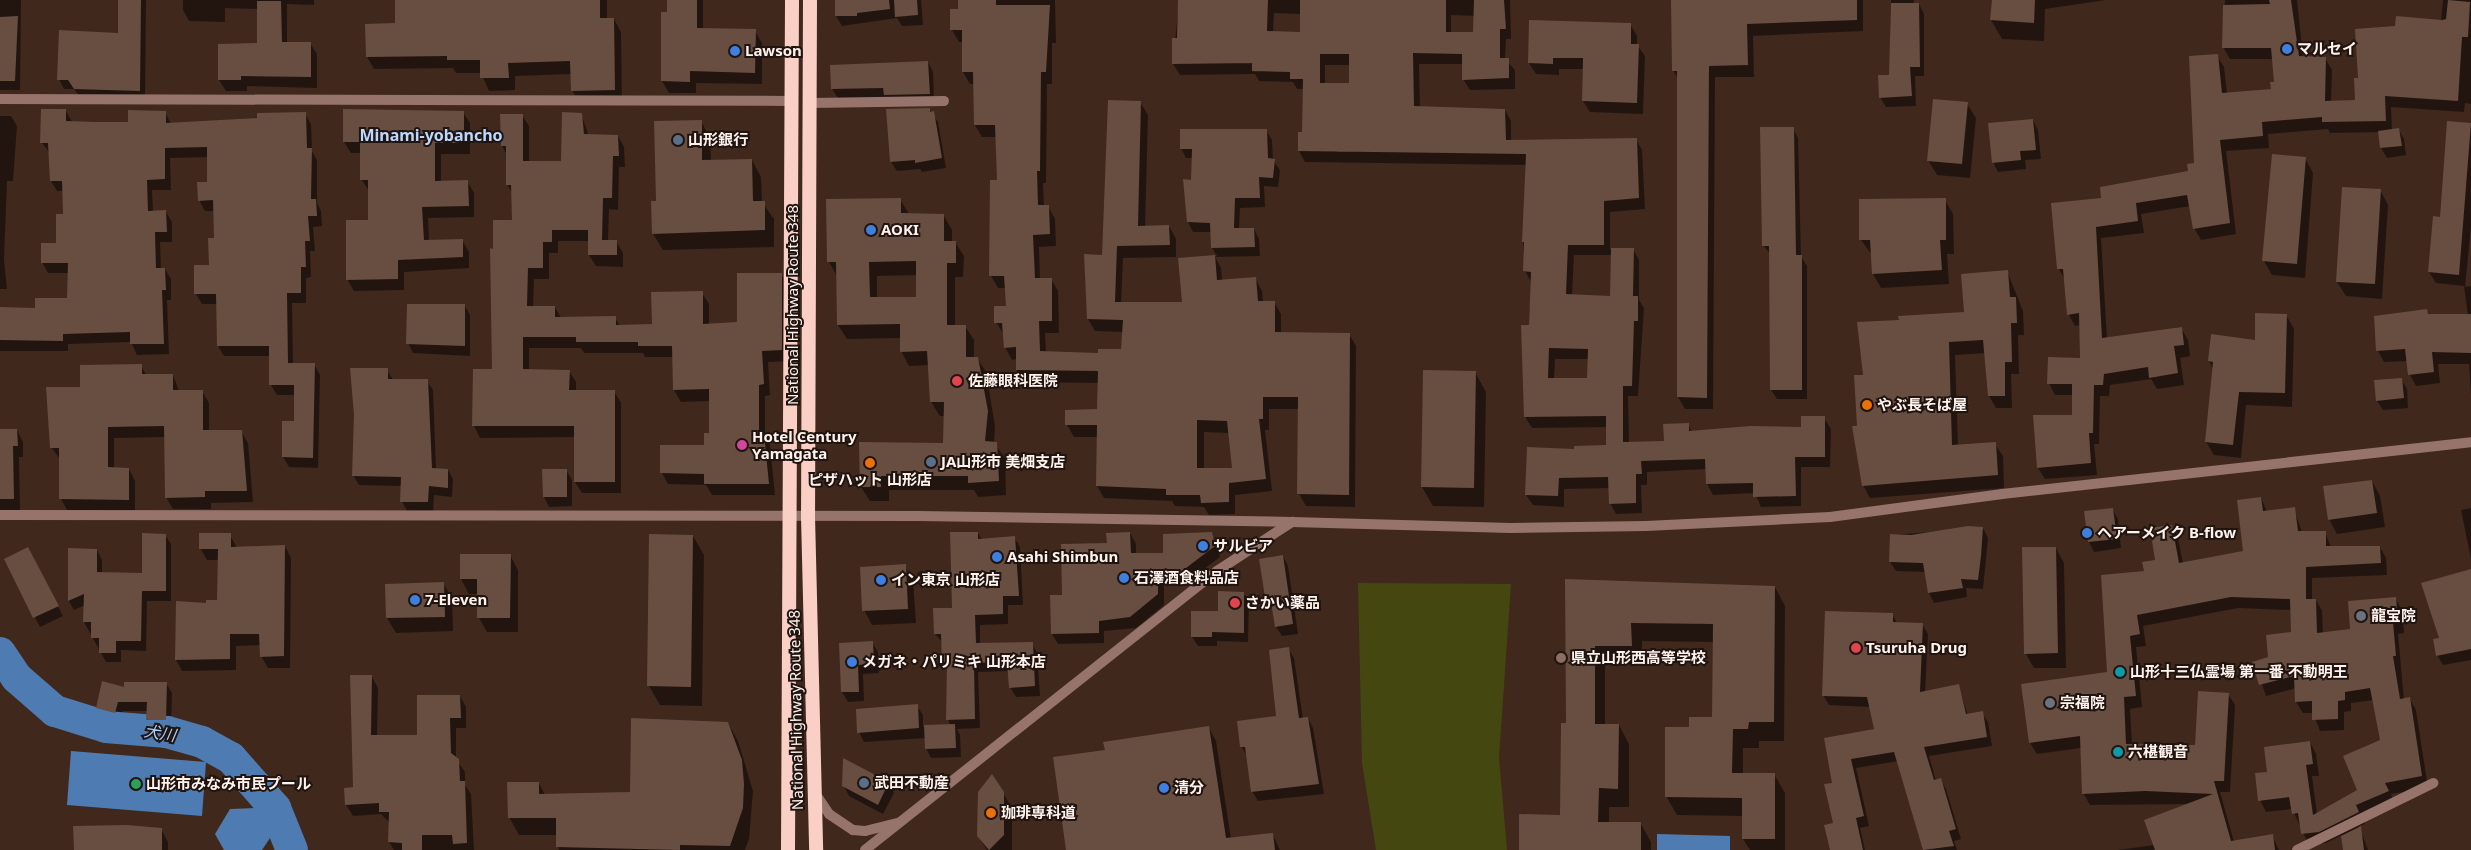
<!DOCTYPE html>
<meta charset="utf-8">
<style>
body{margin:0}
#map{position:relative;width:2471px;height:850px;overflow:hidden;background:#40281d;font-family:"Noto Sans","Noto Sans JP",sans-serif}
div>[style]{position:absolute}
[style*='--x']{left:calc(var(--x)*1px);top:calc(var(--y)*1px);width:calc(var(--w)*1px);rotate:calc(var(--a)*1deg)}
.green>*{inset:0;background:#444810}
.water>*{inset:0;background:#4e7cb2}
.shadow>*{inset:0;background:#0007}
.river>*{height:32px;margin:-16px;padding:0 16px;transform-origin:16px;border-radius:16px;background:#4e7cb2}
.building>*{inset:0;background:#684d41}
.minor>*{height:10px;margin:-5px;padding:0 5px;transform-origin:5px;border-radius:5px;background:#96746c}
.tertiary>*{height:10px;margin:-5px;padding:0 5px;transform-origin:5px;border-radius:5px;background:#96746c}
.trunk>*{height:14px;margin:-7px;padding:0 7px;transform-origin:7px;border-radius:7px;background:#fad0c6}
.dots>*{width:14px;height:14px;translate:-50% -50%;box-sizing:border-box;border:2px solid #1f140f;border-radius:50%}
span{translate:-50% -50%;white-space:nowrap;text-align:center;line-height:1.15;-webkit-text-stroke:4px #1f140f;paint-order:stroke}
.poi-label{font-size:15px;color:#fff2ec;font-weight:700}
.left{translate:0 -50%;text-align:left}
.street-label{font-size:15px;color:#fff2ec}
.neighbourhood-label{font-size:16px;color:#bcd8fe;font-weight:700}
.water-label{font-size:16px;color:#a7cdfb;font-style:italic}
</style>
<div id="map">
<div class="green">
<div style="clip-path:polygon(1358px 583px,1511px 584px,1499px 757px,1507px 850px,1376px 850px,1362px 763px)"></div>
</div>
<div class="water">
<div style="clip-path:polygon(71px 751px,206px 762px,202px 816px,67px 805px)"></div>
<div style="clip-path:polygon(259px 808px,272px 835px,262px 850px,224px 850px,215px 834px,230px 809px)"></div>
<div style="clip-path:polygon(1657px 834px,1730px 836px,1730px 850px,1657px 850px)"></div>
</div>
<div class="shadow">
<div style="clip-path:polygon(0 0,21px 0,20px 90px,0 90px)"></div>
<div style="clip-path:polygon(118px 0,146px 0,145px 100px,81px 98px,74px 89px,64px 89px,59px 79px,119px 34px)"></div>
<div style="clip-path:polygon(183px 0,314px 0,314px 5px,287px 4px,287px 43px,310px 43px,317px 54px,317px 88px,247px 86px,247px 91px,226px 91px,219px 80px,259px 45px,259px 9px,225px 8px,225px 22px,189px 21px,183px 10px)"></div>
<div style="clip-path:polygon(396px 0,607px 0,607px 19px,614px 19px,621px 32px,622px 103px,579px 103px,572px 90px,571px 74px,515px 76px,515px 90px,489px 91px,481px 73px,456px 73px,453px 68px,374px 69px,367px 57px,396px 24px)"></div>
<div style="clip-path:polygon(668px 0,703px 0,703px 30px,755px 31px,762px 43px,762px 84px,696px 83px,696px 93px,669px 93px,662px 81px,663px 14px,668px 14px)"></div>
<div style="clip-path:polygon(836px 0,921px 0,923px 25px,902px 26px,897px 18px,842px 26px,836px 16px)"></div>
<div style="clip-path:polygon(evenodd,959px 0,1055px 0,1056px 43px,1052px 43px,1052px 84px,1047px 84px,1046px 183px,1043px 183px,1044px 207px,1048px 206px,1055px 219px,1056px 246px,1039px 247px,1040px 279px,1051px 279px,1058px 291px,1059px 333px,1045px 333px,1046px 353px,1099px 354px,1123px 351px,1123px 332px,1095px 331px,1088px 319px,1140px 102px,1148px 115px,1145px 227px,1169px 226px,1176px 239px,1176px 257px,1123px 258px,1121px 303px,1184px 303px,1180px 259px,1217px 256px,1212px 248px,1212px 232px,1193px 232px,1188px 222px,1185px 181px,1193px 181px,1193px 158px,1186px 158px,1181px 148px,1266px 130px,1272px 140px,1273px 160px,1280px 170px,1278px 187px,1264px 186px,1265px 207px,1240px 208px,1239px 229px,1254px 229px,1259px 239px,1260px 256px,1215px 257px,1221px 268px,1222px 281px,1255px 278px,1262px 291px,1263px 302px,1274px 302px,1281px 314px,1281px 333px,1349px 334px,1356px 346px,1355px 507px,1306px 506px,1299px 494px,1299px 409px,1269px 409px,1269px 430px,1265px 430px,1272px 491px,1235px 495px,1235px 514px,1209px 515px,1204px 507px,1175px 506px,1172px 501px,1104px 498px,1097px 486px,1098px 437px,1074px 437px,1067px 425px,1098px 411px,1099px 383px,1024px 382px,1017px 370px,1017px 359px,1012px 360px,1005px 347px,1004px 335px,996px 322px,1007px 307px,1006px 288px,998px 288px,991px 276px,992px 181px,999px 181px,997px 137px,982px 137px,975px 125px,975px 84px,970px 84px,963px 72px,963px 42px,959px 42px,952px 30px,951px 10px,959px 10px,959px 0,1204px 432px,1229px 433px,1233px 469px,1204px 470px,1204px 432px)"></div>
<div style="clip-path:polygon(evenodd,1179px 0,1510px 0,1511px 39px,1506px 39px,1505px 59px,1515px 70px,1515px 89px,1470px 90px,1463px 79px,1463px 64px,1419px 64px,1420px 108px,1505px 110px,1511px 121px,1511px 141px,1636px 139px,1642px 150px,1645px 209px,1610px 212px,1610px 249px,1633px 249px,1639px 260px,1639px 300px,1644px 308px,1638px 396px,1628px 396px,1629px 443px,1665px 442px,1688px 424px,1692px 432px,1803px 428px,1824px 418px,1831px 429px,1830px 467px,1801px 467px,1801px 506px,1761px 507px,1755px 493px,1713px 495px,1707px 484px,1706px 469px,1647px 472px,1647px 485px,1641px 485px,1642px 513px,1616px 514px,1610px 503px,1610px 488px,1564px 489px,1564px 507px,1533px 505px,1526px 495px,1575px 450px,1608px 446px,1607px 427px,1532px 428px,1525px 417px,1531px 282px,1525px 271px,1523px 242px,1526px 165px,1305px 162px,1299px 151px,1304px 134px,1304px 89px,1297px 89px,1293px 82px,1259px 81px,1255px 74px,1180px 75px,1173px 64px,1179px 0,1274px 13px,1301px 14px,1301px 34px,1273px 33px,1274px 13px,1179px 0,1451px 15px,1475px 16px,1474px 34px,1451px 33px,1451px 15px,1179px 0,1325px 65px,1350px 65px,1350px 84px,1325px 84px,1325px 65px,1179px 0,1574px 255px,1612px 255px,1612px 297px,1572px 296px,1574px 255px,1179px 0,1555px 359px,1589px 359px,1588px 379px,1554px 379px,1555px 359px)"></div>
<div style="clip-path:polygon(1672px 0,1863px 0,1863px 31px,1753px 36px,1754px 77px,1715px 77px,1713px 409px,1685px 409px,1678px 397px,1678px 79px,1673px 70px)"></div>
<div style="clip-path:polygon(1891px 0,1914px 0,1913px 4px,1919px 4px,1924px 14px,1924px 76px,1915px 76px,1916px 106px,1886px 107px,1880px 97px,1890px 76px)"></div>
<div style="clip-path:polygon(1993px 0,2106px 0,2045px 9px,2044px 41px,2002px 39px,1991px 20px)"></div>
<div style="clip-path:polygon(2225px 0,2297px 0,2303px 57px,2325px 58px,2332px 70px,2331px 102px,2357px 102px,2360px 79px,2396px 27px,2441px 21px,2443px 0,2471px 0,2471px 104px,2465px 103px,2464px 112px,2391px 107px,2392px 130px,2399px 130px,2404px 139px,2406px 155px,2387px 158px,2381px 148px,2379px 132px,2330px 133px,2328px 129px,2268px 134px,2269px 148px,2226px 151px,2236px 234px,2201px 240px,2194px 228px,2191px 206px,2141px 214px,2144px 233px,2101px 238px,2107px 339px,2181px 328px,2188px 340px,2190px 356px,2180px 358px,2184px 385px,2157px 389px,2151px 379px,2110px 385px,2109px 396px,2100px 396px,2099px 444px,2094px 444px,2097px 475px,2045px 479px,2038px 468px,2073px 417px,2073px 395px,2055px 395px,2049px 383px,2081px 359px,2080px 325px,2075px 326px,2069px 315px,2065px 280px,2059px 269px,2103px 199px,2189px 172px,2195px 164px,2217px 56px,2224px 67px,2227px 94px,2272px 90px,2275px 83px,2273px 59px,2230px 59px,2223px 47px)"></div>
<div style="clip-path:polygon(1630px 24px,1637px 36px,1637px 45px,1645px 56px,1643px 114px,1590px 112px,1583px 101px,1584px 69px,1559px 69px,1559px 75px,1536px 74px,1529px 63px)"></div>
<div style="clip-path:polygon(928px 62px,933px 72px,934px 104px,838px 98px,832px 89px)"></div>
<div style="clip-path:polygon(1967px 104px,1976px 118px,1970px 178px,1937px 175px,1928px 160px)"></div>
<div style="clip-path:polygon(929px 109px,938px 122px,946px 168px,922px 172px,920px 169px,897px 171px,891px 162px)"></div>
<div style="clip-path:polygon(66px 111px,72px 122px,130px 123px,165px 112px,171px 124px,305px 114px,311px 124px,312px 151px,317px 160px,317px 203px,321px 211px,322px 226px,313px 227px,315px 251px,310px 251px,311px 277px,306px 278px,306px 303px,292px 303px,293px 365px,314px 364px,320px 375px,318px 468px,289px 467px,283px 457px,295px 422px,295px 395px,277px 395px,271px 385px,270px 356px,224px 356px,218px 346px,217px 304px,202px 304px,196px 294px,210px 267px,216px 239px,215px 211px,205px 211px,199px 200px,209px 183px,209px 157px,170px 158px,171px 190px,152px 190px,153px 212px,166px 212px,172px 222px,172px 242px,160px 242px,161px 269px,165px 269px,171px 279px,171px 300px,167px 300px,169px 354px,137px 355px,131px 342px,68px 344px,68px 351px,0 351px,0 309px,36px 309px,68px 299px,69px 273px,48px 273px,42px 262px,57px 244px,64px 215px,63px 191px,57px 191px,51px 181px,50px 153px,42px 143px)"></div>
<div style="clip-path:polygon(463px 112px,470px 123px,470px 154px,441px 154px,441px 182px,467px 181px,474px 193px,474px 217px,428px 218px,429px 241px,462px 240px,469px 252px,469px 268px,404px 272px,404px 290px,354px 291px,347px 279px,369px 221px,369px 191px,361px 179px,361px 153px,351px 153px,344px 142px)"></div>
<div style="clip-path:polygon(581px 114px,589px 136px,618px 136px,624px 147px,625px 167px,619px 167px,618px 210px,609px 209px,608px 241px,616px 241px,623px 253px,623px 267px,596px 266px,589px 255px,589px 241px,558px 241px,558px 253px,549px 253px,549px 279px,534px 279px,533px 307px,555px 307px,561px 318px,615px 318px,620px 326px,653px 325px,702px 293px,709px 304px,709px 325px,738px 323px,781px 274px,788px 285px,788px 361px,768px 362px,770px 395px,765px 396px,765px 437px,770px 445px,775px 495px,712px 495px,706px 485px,668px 484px,662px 473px,706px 446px,710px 434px,710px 401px,681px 402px,674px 390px,673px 357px,645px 357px,643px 353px,584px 353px,581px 348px,529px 348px,529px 370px,569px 371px,576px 382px,576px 391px,614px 391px,621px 403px,621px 493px,582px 493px,575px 482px,575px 437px,480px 438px,474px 426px,474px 370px,493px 370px,495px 250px,514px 221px,513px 195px,507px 184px,507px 155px,502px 146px,522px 115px,529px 126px,529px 162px,562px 163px)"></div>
<div style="clip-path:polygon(0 116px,11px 116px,17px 126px,13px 181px,7px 181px,4px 260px,7px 289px,0 289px)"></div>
<div style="clip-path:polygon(2033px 120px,2038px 130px,2041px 159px,2025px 160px,2026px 169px,1998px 172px,1993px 162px)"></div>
<div style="clip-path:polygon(701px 121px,710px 138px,711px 161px,752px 160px,761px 177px,762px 202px,774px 219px,774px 247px,663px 250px,653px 234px,657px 202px)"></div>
<div style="clip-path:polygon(2448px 123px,2471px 124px,2471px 226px,2465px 287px,2471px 286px,2471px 395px,2469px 364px,2438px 364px,2440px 383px,2416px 386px,2410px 375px,2408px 361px,2384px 362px,2378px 351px,2426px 310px,2429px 315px,2468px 315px,2464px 286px,2436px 283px,2429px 272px,2441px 218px)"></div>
<div style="clip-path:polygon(1793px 128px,1798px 138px,1801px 256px,1807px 266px,1807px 399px,1777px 399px,1771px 390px,1771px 255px,1763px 245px)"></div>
<div style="clip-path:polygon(2305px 158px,2313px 173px,2305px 278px,2272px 275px,2264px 261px)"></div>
<div style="clip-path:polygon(2380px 190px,2388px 205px,2382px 299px,2346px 296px,2337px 282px)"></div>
<div style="clip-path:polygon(evenodd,900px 199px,909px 214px,944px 216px,952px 230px,952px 242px,955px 242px,964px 256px,963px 277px,955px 277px,955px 326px,965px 326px,974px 340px,974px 358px,977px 358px,986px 372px,995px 426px,994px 443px,1005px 458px,1006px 495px,978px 497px,974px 490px,889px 490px,889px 501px,870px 501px,861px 487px,860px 443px,945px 445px,945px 416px,940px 416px,931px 402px,929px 365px,909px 366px,901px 351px,901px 338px,847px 339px,838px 325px,837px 276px,829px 262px,900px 199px,917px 275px,918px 298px,877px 299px,877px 276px,917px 275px)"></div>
<div style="clip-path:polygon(1945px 200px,1953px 214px,1954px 254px,1947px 254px,1949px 284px,1881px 288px,1873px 274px,1872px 255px,1861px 240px)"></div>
<div style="clip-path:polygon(2007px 271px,2023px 311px,2024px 335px,2018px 335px,2019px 374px,2011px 374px,2012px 408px,1996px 408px,1989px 396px,1986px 353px,1955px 355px,1958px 446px,1995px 444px,2003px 456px,2004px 488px,1870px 498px,1863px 485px,1858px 427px,1864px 376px,1900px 322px,1965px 313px)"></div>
<div style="clip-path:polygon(465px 306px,470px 315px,470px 356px,413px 353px,408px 343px)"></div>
<div style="clip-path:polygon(2286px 315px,2294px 329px,2292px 407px,2246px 405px,2241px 458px,2214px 455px,2206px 442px,2213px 369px,2209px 361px,2256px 341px)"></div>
<div style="clip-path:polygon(141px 366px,147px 376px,173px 375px,179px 391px,202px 391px,209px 403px,209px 431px,241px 431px,248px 443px,253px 502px,211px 503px,211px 509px,173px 509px,166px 497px,165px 437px,114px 438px,114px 469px,129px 469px,135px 481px,135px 512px,67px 510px,61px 499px,60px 459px,51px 447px,81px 388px)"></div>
<div style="clip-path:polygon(387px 370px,393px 380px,427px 381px,433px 390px,436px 469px,448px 470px,453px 479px,452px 497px,434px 495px,433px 512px,407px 511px,402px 501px,402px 486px,359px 485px,353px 475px)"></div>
<div style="clip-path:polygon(1475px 372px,1486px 392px,1484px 507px,1433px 506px,1422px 487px)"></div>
<div style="clip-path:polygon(2401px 379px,2407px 389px,2408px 408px,2383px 410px,2377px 401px)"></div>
<div style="clip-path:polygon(0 430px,17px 430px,23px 442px,23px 457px,19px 457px,20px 510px,0 511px)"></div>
<div style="clip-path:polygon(566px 470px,572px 480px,572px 506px,549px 507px,544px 497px,543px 471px)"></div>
<div style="clip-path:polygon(2372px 481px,2380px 496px,2385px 527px,2337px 534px,2329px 519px)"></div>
<div style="clip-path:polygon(2261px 498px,2267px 512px,2294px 509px,2302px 532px,2325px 532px,2331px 547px,2380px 547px,2386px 558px,2387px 575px,2312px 578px,2312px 600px,2316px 600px,2322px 611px,2323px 633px,2351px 630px,2395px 598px,2402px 610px,2404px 633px,2398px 634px,2404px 700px,2410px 699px,2416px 710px,2428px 788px,2391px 794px,2394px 803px,2362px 817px,2365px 824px,2359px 826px,2368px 850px,2344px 850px,2342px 835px,2326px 843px,2309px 845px,2292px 809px,2266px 812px,2260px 800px,2269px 773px,2310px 742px,2316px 754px,2319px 776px,2312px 776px,2317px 814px,2358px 790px,2381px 741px,2374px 700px,2351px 703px,2351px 711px,2344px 712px,2344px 730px,2320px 731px,2313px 713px,2303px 713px,2296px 702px,2296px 688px,2266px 696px,2254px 662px,2270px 658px,2292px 633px,2291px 610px,2238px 608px,2143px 626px,2146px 646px,2136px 647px,2142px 707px,2130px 709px,2132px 745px,2196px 746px,2228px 694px,2235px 705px,2230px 792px,2220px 792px,2234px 842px,2272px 835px,2279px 850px,2118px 850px,2154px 845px,2190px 804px,2090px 805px,2083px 793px,2081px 748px,2037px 754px,2030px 743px,2109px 673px,2145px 572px,2157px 561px,2172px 526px,2178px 538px,2183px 564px,2245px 552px)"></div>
<div style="clip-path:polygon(2471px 508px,2471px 559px,2461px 510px)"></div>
<div style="clip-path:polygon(2112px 509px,2118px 519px,2121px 548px,2094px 552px,2089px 542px)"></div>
<div style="clip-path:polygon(1983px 528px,1988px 538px,1983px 589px,1966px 588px,1967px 597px,1934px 603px,1929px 593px,1926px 572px,1896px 571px,1890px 562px,1891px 535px)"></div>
<div style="clip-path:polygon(978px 533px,982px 540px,1014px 537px,1020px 547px,1023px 605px,1008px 605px,1008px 624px,980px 625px,980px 644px,1032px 643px,1037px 653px,1040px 696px,1016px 697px,1010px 687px,1009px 671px,978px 672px,980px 728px,957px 729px,960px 735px,961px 757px,931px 758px,926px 748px,926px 738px,864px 742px,859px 732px,917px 706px,923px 715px,923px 727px,951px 726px,948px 720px,948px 670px,943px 662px,943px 643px,935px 634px,953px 609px)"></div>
<div style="clip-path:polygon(1130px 533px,1136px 544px,1136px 554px,1164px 554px,1211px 533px,1220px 557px,1188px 581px,1164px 581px,1164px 605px,1136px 628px,1104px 631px,1104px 643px,1058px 644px,1052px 634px,1064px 596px,1108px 544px)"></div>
<div style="clip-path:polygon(165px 535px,171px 544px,171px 601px,147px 601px,146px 651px,121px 650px,121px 662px,106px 662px,84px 622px,85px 605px,74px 610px,69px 601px,69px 550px,97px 550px,102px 560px,102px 574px,143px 574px)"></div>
<div style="clip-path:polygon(230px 535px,237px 548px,285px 546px,291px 558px,290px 668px,268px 668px,261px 656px,261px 645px,236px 646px,236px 670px,182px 671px,176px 660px,207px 604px,218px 601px,219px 560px,207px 560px,200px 548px)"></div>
<div style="clip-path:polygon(693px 536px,704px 555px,702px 706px,660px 705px,649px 686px)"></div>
<div style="clip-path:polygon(2056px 548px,2064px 563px,2066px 668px,2034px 668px,2026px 654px)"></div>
<div style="clip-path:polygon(510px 555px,518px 570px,518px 632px,487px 632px,479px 618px,479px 594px,469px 594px,461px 579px)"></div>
<div style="clip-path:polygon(1283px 556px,1288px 566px,1298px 634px,1282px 636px,1276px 627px,1273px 606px,1266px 596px)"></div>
<div style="clip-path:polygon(33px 559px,63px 616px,40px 627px,6px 560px)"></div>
<div style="clip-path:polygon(905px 566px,913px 580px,916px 623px,872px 625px,864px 610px)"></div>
<div style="clip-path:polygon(2471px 570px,2471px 660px,2443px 665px,2437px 655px,2441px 639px)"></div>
<div style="clip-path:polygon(1567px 581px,1775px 587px,1785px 606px,1784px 741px,1759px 741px,1759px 748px,1743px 748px,1743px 774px,1774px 774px,1785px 793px,1785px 850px,1750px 850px,1743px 839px,1743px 816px,1677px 815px,1666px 796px,1690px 729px,1713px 718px,1714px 642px,1642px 641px,1642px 664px,1605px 665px,1605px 725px,1619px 725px,1629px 744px,1629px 807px,1609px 807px,1609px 823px,1641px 824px,1651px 842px,1651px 850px,1520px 850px,1561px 816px,1567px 725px)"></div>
<div style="clip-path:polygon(443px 583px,452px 598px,453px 631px,396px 633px,387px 618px,387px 585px)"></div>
<div style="clip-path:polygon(1243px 593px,1249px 602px,1248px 642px,1217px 641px,1217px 646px,1198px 646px,1192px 637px)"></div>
<div style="clip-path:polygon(1892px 614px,1897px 623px,1922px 624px,1928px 634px,1925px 692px,1958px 685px,1968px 715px,1982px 713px,1988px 722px,1992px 746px,1929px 756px,1936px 781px,1940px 780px,1946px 789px,1961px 839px,1954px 841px,1957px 850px,1924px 850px,1899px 761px,1856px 768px,1869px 826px,1860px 828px,1865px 850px,1831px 850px,1835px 824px,1834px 784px,1826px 739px,1875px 730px,1870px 707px,1829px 705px,1823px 695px)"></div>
<div style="clip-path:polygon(872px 642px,878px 652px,879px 673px,863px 674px,864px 701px,848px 702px,842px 692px,840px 644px)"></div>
<div style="clip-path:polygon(1288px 648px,1294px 658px,1303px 719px,1308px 718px,1313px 728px,1324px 794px,1258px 801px,1252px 791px,1248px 758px,1242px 747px,1277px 717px)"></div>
<div style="clip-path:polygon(372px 677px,378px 688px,377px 736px,419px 737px,460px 696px,466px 707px,466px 728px,456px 728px,456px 759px,465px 772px,465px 785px,471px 794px,474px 850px,394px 850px,389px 842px,390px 823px,381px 814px,353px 816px,346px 805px,354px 788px)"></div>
<div style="clip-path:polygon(166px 683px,172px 693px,171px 729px,153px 729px,148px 719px,148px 711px,123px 711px,120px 722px,103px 717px,97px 707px,126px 688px)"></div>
<div style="clip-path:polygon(728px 723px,738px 741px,753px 791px,749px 839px,745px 850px,559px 850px,557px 835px,519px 835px,509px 817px,539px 783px,545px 795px,632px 794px)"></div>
<div style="clip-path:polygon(1209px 728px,1216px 741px,1231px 839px,1273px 835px,1280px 850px,1068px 850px,1106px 751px)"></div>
<div style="clip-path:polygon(844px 760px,889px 783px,894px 793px,883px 814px,849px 796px,844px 786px)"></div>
<div style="clip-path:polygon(1003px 793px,1012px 808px,1012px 850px,987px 850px,978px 836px)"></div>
<div style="clip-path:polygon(161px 829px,168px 842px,168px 850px,75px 850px)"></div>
</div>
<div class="river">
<div style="--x:0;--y:653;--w:30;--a:56"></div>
<div style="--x:17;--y:678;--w:50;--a:41"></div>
<div style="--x:55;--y:711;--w:53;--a:17.4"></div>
<div style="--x:106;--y:727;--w:61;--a:4.7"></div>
<div style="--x:167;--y:732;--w:36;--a:16"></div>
<div style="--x:202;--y:742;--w:33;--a:29"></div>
<div style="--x:231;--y:758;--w:67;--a:48.7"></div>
<div style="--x:275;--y:808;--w:45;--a:68"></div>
</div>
<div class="building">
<div style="clip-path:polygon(118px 0,141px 0,140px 91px,74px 89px,68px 80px,57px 80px,59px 30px,118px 33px)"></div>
<div style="clip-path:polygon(395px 0,600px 0,600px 18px,614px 18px,615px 90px,571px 91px,570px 61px,508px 63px,509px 78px,480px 78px,480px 60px,447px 60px,447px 56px,366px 57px,365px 24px,395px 23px)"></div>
<div style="clip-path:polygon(667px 0,697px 0,697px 28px,756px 29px,755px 73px,690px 71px,690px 82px,661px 81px,661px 12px,667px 12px)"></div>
<div style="clip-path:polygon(835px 0,889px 0,890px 9px,857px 13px,857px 16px,835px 16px)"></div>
<div style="clip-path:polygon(894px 0,917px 0,918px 15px,895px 17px)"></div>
<div style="clip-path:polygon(evenodd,958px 0,996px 0,996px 5px,1050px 5px,1046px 72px,1041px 72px,1040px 171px,1037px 171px,1038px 205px,1049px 205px,1050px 234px,1033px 235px,1035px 278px,1052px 278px,1052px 321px,1039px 321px,1040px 351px,1098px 353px,1098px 349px,1121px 349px,1123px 320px,1087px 319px,1084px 254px,1102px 255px,1108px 100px,1141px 101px,1138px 226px,1169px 225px,1170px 245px,1117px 246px,1115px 302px,1182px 302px,1178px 258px,1215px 255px,1217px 280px,1256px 277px,1258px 301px,1275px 301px,1275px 332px,1350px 333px,1349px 495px,1297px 494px,1298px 397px,1263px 397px,1263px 419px,1259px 419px,1266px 479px,1229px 483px,1229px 502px,1201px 503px,1200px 495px,1166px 495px,1166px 489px,1096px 486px,1097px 425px,1065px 425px,1065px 410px,1097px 409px,1098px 371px,1016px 370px,1016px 347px,1004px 348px,1002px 323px,994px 323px,994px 306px,1006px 306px,1004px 276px,989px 276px,990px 180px,997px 180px,995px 125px,974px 125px,973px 72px,962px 72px,962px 30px,950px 30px,950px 9px,958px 9px,958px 0,1197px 420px,1227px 421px,1232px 468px,1197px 468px,1197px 420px)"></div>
<div style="clip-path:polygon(evenodd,1178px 0,1268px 0,1267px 31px,1300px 32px,1300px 0,1446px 0,1446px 32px,1473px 32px,1474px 0,1504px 0,1506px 29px,1500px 29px,1500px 58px,1509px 58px,1509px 78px,1462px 80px,1462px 54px,1413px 53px,1414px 106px,1505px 109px,1506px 140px,1637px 138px,1639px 198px,1604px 201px,1604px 245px,1568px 245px,1566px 294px,1610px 296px,1611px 248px,1634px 248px,1633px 296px,1638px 296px,1638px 321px,1634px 321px,1632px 386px,1623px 386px,1623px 442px,1664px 441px,1663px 424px,1689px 423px,1689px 431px,1750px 426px,1801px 427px,1801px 416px,1825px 416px,1825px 457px,1795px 457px,1796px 496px,1753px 497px,1753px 483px,1706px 484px,1705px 459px,1641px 461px,1642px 474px,1636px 474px,1636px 503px,1609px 504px,1608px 477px,1559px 478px,1558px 496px,1525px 495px,1527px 447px,1574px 449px,1574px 446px,1606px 445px,1606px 416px,1524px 417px,1521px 325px,1529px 325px,1531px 272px,1523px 271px,1524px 242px,1522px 242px,1526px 154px,1298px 151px,1298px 132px,1302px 132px,1303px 79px,1290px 79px,1290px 72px,1252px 71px,1252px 63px,1172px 64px,1172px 38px,1177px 38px,1178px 0,1320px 54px,1349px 54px,1349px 83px,1320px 83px,1320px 54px,1178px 0,1549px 348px,1588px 349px,1587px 378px,1548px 378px,1549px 348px)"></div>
<div style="clip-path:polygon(1671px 0,1857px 0,1857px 20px,1747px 24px,1748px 65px,1709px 66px,1707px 398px,1677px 397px,1677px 71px,1672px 71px)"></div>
<div style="clip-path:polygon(1992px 0,2035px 0,2034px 23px,1990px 20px)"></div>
<div style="clip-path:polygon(2269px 0,2291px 0,2299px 56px,2326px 57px,2325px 101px,2355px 100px,2354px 78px,2358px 78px,2355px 29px,2395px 26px,2396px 16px,2442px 20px,2446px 19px,2448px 0,2470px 2px,2468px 37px,2462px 37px,2458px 101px,2385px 96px,2386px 121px,2322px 122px,2322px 117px,2262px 122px,2263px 136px,2220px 140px,2230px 223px,2193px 229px,2187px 195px,2136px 203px,2138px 221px,2096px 227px,2102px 338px,2182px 327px,2184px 345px,2174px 346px,2178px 373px,2149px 378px,2148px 367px,2104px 374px,2103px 385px,2094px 385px,2093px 433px,2089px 433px,2091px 463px,2037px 468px,2033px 415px,2072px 415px,2072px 384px,2047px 384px,2048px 357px,2080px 358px,2079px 313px,2067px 315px,2063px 269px,2057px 269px,2051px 203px,2101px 198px,2100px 187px,2188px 171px,2187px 164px,2194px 163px,2189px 56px,2218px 54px,2222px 93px,2271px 89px,2270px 82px,2274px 82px,2271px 48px,2222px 48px,2223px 5px,2270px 4px)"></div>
<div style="clip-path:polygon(257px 1px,281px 1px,282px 42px,311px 42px,311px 77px,241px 76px,241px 80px,218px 80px,218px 44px,257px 43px)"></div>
<div style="clip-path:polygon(1891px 3px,1919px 3px,1920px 67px,1910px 67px,1912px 96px,1879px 98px,1878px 75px,1889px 75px)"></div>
<div style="clip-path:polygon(18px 16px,15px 81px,0 81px,0 17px)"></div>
<div style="clip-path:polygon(1529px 20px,1631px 23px,1631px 44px,1639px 44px,1637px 103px,1582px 101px,1583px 58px,1553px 58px,1553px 64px,1528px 63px)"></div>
<div style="clip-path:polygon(928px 61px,930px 94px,884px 95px,883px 88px,831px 89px,830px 65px)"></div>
<div style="clip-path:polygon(1933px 99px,1968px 102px,1962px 164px,1927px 161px)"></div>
<div style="clip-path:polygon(930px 108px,930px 112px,934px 111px,942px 158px,915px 163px,915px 160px,890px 162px,886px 109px)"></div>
<div style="clip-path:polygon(41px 109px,66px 109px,66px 121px,96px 122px,128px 122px,128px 110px,166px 111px,166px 123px,257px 118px,257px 113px,306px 112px,307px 148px,312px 148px,311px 199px,316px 199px,317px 216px,308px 216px,310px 241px,305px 241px,306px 267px,301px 267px,301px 293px,287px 293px,288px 363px,315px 363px,313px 458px,282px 457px,282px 421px,294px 421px,294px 385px,269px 385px,269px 346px,217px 346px,216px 294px,194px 294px,194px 265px,209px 265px,208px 238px,214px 238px,213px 200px,198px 201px,197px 182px,207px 182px,207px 147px,165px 148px,165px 179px,147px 180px,148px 211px,166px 210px,167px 232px,155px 232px,156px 268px,165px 268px,166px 290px,162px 290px,164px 344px,130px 344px,130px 332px,63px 334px,63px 341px,0 340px,0 307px,35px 308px,35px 298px,67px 298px,68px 263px,41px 263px,41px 243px,56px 243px,56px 214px,63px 214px,62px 181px,50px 181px,48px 143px,40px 143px)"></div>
<div style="clip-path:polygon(343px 109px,464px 111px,464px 143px,435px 143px,435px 181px,468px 180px,469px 206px,422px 207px,424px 240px,463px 239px,463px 257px,398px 260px,398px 279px,346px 280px,346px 220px,368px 220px,368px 180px,360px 180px,360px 142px,343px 142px)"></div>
<div style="clip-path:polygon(562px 112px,582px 113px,584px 134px,618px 135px,619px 156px,613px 156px,612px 198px,603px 198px,602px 240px,617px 240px,617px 255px,588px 255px,588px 230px,552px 230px,552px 242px,543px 242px,543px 268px,528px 268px,527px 306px,555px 306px,555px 317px,616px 316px,616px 325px,652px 324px,651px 292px,703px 291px,703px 324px,737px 322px,737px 273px,782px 273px,782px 350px,762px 351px,764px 384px,759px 385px,759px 433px,764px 433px,769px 484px,704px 484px,704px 474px,660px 473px,660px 445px,704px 445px,704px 433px,709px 433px,709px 389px,673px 390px,672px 346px,638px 346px,638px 342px,576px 342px,576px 337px,523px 337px,523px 369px,570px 370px,569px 390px,615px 390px,615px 482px,574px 482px,574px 426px,472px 426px,473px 369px,492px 369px,490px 248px,493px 249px,493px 220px,512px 220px,511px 185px,506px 185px,506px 146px,501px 146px,500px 114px,523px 114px,523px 161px,561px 161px)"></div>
<div style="clip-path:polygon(2033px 119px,2036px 150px,2020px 151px,2021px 160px,1992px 163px,1988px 123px)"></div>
<div style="clip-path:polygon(702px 120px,702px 160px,752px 159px,753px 201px,765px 201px,765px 230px,652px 234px,651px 201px,656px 201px,654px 121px)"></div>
<div style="clip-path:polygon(2447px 121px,2471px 123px,2459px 275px,2428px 272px,2433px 216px,2440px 217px)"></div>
<div style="clip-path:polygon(1760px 127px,1794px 127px,1796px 255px,1802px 255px,1802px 390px,1770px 390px,1769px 246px,1762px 246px)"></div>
<div style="clip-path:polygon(2399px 128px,2402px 146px,2380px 148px,2378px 131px)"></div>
<div style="clip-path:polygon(1180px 129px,1267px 129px,1268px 158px,1275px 159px,1273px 178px,1259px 177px,1260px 198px,1235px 198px,1234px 228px,1254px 228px,1255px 247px,1211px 248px,1210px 223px,1187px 222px,1183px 179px,1191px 180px,1192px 149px,1180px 149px)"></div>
<div style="clip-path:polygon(2272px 154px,2306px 157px,2297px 264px,2262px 261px)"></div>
<div style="clip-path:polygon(2342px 187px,2381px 189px,2375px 284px,2336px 282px)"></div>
<div style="clip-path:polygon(evenodd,901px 198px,901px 213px,944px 214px,944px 241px,956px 241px,956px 263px,947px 263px,947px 325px,966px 325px,966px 357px,978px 357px,988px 411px,985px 441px,997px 442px,999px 481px,968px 483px,968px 476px,881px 476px,881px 487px,860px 487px,859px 442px,943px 443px,944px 402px,930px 402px,927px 351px,900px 352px,900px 324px,837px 325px,836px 262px,827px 262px,826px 199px,901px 198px,916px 261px,916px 297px,870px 297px,869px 262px,916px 261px)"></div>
<div style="clip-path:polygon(1946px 198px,1946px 240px,1940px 240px,1942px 270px,1872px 274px,1870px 240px,1859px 240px,1859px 199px)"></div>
<div style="clip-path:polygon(2008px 270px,2010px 297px,2016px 297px,2017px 323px,2011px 323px,2012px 362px,2005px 362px,2005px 396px,1988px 396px,1983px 340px,1949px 342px,1952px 445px,1996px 442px,1998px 475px,1862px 486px,1852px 426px,1857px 426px,1854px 375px,1863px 375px,1857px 322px,1899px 320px,1898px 316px,1964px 312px,1961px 274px)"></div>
<div style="clip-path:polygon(407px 304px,465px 304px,465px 346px,406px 344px)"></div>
<div style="clip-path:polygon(2427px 309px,2428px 314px,2471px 314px,2471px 353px,2432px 352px,2434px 372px,2408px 375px,2405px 349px,2376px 351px,2374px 316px)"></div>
<div style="clip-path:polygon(2255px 313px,2287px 314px,2285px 393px,2239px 392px,2233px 445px,2205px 442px,2213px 362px,2208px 361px,2211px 334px,2255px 340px)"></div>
<div style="clip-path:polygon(142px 364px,142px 374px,173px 374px,173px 390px,203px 390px,203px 430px,242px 430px,247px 491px,205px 491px,205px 497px,165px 498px,164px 426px,108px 427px,108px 467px,129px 468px,129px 500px,59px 499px,59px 448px,50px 448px,46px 387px,80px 387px,80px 365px)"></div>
<div style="clip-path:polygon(350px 368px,388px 368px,388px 379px,428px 379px,432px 468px,448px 469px,448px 488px,429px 486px,428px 502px,400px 502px,401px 477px,352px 476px,354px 415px)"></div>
<div style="clip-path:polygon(1423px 370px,1476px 371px,1474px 488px,1421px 487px)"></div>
<div style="clip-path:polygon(2402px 378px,2404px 398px,2376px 401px,2374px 380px)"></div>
<div style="clip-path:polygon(0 429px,17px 429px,18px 446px,13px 446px,14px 499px,0 499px)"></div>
<div style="clip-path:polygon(542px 469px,567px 469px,567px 497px,543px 497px)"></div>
<div style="clip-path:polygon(2372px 480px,2377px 513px,2328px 520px,2323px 486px)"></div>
<div style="clip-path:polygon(2261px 497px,2263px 511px,2295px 507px,2298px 531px,2326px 531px,2326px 546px,2380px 546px,2381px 563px,2306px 567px,2306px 599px,2316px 599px,2317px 633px,2350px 629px,2348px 601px,2396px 597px,2398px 622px,2393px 622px,2396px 656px,2393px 656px,2400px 699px,2410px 697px,2422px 776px,2385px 783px,2389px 791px,2356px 805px,2359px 812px,2319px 832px,2301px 834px,2298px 813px,2292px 814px,2289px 797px,2258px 801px,2255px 773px,2267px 772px,2264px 747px,2310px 741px,2313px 764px,2306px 765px,2313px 815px,2357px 790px,2343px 756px,2380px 740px,2370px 688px,2345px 692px,2345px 700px,2338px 701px,2338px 719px,2312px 720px,2312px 701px,2295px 702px,2294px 676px,2259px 685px,2252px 662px,2268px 657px,2266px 635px,2291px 632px,2290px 599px,2231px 597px,2137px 615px,2140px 634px,2130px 636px,2136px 696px,2124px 697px,2126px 744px,2195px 745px,2198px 691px,2229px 693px,2224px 781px,2214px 781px,2231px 841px,2273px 834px,2275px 850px,2155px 850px,2144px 820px,2213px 794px,2145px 791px,2082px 794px,2080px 736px,2029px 743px,2021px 684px,2107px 672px,2101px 575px,2144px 571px,2142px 562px,2155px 560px,2150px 528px,2172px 525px,2179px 563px,2243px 551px,2237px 500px)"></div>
<div style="clip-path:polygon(2113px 508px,2117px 539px,2088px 542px,2084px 511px)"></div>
<div style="clip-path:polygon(1968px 526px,1983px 527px,1981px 556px,1978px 580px,1961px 579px,1963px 588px,1928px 593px,1923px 563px,1889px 562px,1890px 534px,1911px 535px)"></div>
<div style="clip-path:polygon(950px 532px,978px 532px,978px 539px,1015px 536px,1019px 596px,1003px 596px,1003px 614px,975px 615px,976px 643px,1033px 642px,1035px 686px,1009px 688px,1007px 662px,974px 663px,975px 719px,946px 720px,947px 662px,942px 662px,941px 634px,934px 634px,933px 608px,952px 608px)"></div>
<div style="clip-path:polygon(1130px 532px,1131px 553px,1163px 553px,1163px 534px,1212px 532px,1215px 546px,1182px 571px,1158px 571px,1158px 594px,1130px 617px,1099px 621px,1099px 633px,1051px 634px,1050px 595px,1062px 595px,1061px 544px,1107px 543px,1106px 533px)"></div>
<div style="clip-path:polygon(142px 533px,166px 534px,166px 591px,142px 591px,141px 641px,116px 641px,116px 653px,99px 653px,99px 638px,91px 638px,91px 622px,83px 622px,84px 594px,68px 601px,68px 548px,97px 549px,97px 572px,142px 573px)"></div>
<div style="clip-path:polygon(199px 533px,231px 533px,231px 547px,285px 545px,284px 656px,260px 657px,259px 634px,230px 634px,230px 659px,175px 660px,176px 601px,206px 603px,206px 600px,217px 600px,218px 549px,199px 549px)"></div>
<div style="clip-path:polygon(649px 534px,693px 535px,691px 687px,647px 686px)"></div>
<div style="clip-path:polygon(28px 547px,59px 606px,33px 618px,4px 559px)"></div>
<div style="clip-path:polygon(2022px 547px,2056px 547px,2058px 653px,2024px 654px)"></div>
<div style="clip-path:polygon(460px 554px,511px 554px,510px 618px,477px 618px,477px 579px,460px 579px)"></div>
<div style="clip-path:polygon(1283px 555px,1293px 624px,1275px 627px,1270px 596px,1265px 597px,1259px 559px)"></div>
<div style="clip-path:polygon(906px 564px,908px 609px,862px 611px,860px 567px)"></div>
<div style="clip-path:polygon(2471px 569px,2471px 649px,2436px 656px,2433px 639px,2439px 638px,2421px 583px)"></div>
<div style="clip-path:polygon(1565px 579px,1775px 586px,1774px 722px,1749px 722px,1748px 729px,1733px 729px,1732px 773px,1775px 773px,1775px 839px,1742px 839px,1742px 798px,1665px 797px,1665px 727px,1689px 727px,1689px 717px,1712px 717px,1713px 624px,1631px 623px,1632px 646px,1595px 646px,1595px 724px,1619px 724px,1618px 789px,1599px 788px,1598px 822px,1641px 822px,1641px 850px,1519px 850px,1519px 814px,1560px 815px,1561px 723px,1566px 723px)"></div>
<div style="clip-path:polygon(444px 582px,445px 617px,386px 618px,385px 584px)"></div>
<div style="clip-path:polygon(1218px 591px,1244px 592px,1244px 633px,1212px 632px,1212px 637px,1191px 637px,1191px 611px,1218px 611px)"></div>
<div style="clip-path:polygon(1825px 611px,1893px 613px,1893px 622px,1923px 623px,1920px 692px,1959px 684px,1966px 714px,1983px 711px,1987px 737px,1924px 747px,1934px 780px,1941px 778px,1956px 829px,1949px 831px,1954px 846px,1923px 850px,1894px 752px,1851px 759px,1864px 816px,1856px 818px,1863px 850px,1830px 850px,1824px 825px,1833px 823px,1824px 784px,1832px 783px,1824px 738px,1874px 729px,1867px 697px,1822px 696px)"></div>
<div style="clip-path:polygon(873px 641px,874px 664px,858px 665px,859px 692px,841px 692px,839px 643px)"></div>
<div style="clip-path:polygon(1289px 647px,1299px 718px,1308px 717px,1319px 784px,1251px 792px,1245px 747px,1240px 747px,1237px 721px,1276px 716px,1269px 650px)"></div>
<div style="clip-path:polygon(350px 675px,372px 675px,371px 735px,417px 735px,417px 695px,460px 695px,461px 718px,450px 718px,451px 753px,459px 759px,460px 781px,465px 781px,467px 843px,453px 844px,452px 835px,422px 835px,422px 850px,402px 850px,402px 843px,388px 842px,389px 812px,379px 812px,379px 803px,345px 805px,344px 788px,353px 787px)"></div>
<div style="clip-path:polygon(102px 681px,124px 687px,124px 682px,167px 682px,166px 720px,146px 720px,147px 702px,118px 702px,115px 713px,96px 708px)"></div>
<div style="clip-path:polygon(918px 704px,919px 728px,857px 733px,856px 709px)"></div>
<div style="clip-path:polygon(631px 718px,728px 722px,742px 760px,744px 784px,743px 808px,730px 846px,680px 845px,680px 850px,556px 847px,556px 818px,508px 818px,507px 782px,539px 782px,539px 794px,630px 792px)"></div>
<div style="clip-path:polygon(955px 724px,956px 748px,925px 749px,924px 725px)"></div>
<div style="clip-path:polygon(1209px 726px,1226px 838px,1273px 833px,1275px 850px,1066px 850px,1053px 757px,1105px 750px,1103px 742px)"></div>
<div style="clip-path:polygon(843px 758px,889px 782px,878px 805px,842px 786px)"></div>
<div style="clip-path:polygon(992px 774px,1004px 792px,1004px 835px,989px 850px,977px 836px,978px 792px)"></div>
<div style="clip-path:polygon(127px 825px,162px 828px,162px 850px,74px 850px,73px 826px)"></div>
<div style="clip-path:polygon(2361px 826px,2364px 850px,2343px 850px,2341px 836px)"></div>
</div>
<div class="minor">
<div style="--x:0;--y:99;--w:793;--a:0.14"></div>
<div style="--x:811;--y:103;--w:133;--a:-0.9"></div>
<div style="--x:2297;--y:850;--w:152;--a:-26.2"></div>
</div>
<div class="tertiary">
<div style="--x:0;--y:515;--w:918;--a:0.06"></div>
<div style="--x:918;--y:516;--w:374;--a:0.9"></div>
<div style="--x:815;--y:793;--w:25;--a:56"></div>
<div style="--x:829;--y:814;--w:29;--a:34"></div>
<div style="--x:853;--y:830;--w:12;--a:5"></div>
<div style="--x:865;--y:831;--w:34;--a:-14"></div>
<div style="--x:865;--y:850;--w:449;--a:-38.4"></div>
<div style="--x:1217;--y:571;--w:90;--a:-33.2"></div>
<div style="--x:1292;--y:522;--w:219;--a:1.6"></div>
<div style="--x:1511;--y:528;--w:135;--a:-0.8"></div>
<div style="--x:1646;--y:526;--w:184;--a:-2.8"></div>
<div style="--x:1830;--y:517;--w:174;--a:-7.6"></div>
<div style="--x:2002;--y:494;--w:472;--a:-6.3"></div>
</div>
<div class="trunk">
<div style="--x:810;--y:0;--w:516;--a:90.22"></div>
<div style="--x:808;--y:516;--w:334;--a:88.6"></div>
<div style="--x:788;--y:850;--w:850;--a:-89.73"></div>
</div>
<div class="dots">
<div style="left:2287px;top:49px;background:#3f7fe0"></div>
<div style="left:735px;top:51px;background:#3f7fe0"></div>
<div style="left:678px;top:140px;background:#5c6f8a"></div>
<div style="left:871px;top:230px;background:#3f7fe0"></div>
<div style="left:957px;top:381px;background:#e0444e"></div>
<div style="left:1867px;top:405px;background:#e8710a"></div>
<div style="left:742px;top:445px;background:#d1479c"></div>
<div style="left:931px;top:462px;background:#5c6f8a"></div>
<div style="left:870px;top:463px;background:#e8710a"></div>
<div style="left:2087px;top:533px;background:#3f7fe0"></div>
<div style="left:1203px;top:546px;background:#3f7fe0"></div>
<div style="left:997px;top:557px;background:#3f7fe0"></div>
<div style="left:1124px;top:578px;background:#3f7fe0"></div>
<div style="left:881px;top:580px;background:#3f7fe0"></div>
<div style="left:415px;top:600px;background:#3f7fe0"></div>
<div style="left:1235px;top:603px;background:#e0444e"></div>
<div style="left:2361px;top:616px;background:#6b7280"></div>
<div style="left:1856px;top:648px;background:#e0444e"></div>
<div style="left:1561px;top:658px;background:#8d6e63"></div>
<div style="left:852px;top:662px;background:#3f7fe0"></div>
<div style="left:2120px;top:672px;background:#0f9aa8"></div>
<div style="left:2050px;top:703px;background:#6b7280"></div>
<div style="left:2118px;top:752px;background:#0f9aa8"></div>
<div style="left:864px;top:783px;background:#5c6f8a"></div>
<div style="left:136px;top:784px;background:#2e9e5b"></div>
<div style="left:1164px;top:788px;background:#3f7fe0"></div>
<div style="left:991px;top:813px;background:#e8710a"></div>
</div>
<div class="poi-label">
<span class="left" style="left:2297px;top:49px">マルセイ</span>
<span class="left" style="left:745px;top:51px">Lawson</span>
<span class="left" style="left:688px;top:140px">山形銀行</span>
<span class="left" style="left:881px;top:230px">AOKI</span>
<span class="left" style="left:968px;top:381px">佐藤眼科医院</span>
<span class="left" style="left:1877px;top:405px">やぶ長そば屋</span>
<span class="left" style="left:752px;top:445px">Hotel Century<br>Yamagata</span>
<span class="left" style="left:941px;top:462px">JA山形市 美畑支店</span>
<span style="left:870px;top:480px">ピザハット 山形店</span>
<span class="left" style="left:2097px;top:533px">ヘアーメイク B-flow</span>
<span class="left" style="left:1213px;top:546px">サルビア</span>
<span class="left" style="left:1007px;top:557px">Asahi Shimbun</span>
<span class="left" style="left:1134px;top:578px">石澤酒食料品店</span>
<span class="left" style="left:891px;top:580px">イン東京 山形店</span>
<span class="left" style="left:425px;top:600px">7-Eleven</span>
<span class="left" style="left:1245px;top:603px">さかい薬品</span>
<span class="left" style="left:2371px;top:616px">龍宝院</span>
<span class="left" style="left:1866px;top:648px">Tsuruha Drug</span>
<span class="left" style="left:1571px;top:658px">県立山形西高等学校</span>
<span class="left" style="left:862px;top:662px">メガネ・パリミキ 山形本店</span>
<span class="left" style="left:2130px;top:672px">山形十三仏霊場 第一番 不動明王</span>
<span class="left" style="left:2060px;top:703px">宗福院</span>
<span class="left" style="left:2128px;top:752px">六椹観音</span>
<span class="left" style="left:874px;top:783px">武田不動産</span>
<span class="left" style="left:146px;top:784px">山形市みなみ市民プール</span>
<span class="left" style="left:1174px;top:788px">清分</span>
<span class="left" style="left:1001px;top:813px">珈琲専科道</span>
</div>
<div class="street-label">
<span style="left:793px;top:305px;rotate:-90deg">National Highway Route 348</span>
<span style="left:796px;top:710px;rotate:-91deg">National Highway Route 348</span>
</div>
<div class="neighbourhood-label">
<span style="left:431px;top:135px">Minami-yobancho</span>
</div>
<div class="water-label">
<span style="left:160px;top:733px;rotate:9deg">犬川</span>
</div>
</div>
